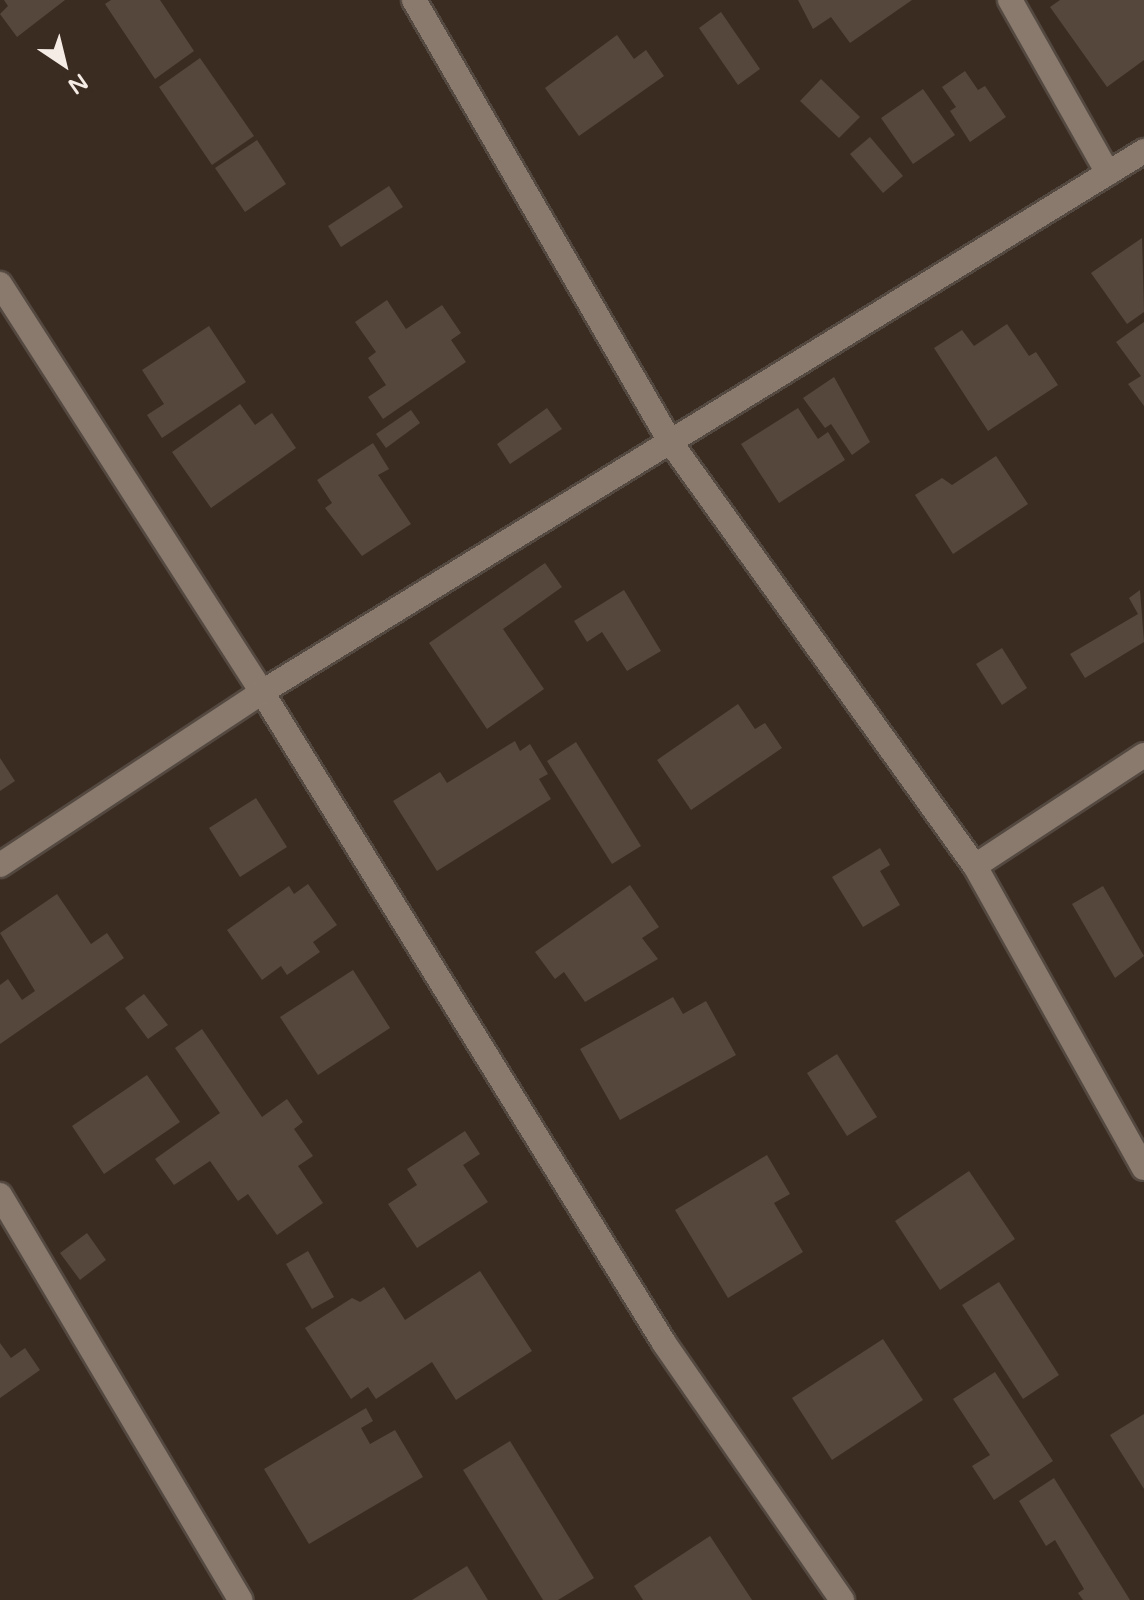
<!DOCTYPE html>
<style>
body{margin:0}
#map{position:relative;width:1144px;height:1600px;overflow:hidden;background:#3b2c22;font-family:"Varela Round",sans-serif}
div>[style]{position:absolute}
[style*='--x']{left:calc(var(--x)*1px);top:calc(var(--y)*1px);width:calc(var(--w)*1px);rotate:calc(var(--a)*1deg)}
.building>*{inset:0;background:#56473c}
.roads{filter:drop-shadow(2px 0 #544940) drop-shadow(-2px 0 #544940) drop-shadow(0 2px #544940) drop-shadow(0 -2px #544940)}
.minor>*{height:24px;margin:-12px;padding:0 12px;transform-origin:12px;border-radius:12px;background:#8a7a6e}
span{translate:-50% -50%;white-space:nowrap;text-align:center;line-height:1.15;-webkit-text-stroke:6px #3b2c22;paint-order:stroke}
.north{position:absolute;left:24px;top:24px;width:80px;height:80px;-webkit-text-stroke:6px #3b2c22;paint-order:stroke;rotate:145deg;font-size:22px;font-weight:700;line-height:32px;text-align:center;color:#f6ece6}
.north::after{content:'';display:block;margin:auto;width:28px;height:36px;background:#f6ece6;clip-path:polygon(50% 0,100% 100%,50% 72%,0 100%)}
</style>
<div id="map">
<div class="building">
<div style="clip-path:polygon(4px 0,65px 0,17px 37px,0 14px,8px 6px)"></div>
<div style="clip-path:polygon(111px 0,160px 0,194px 51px,155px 79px,105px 4px)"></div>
<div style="clip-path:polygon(798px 0,912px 0,850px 43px,831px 17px,813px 29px)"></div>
<div style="clip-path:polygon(1060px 0,1144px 0,1144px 60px,1107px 87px,1050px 7px)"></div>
<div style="clip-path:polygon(721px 12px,760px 69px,738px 85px,699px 28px)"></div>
<div style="clip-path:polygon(617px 35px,634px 59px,646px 50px,664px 76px,579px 136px,545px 88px)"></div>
<div style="clip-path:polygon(200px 58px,254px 136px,212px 165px,159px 87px)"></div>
<div style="clip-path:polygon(965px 71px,978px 90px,985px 86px,1006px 117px,970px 142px,950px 111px,956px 107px,942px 87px)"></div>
<div style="clip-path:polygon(821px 79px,860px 117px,839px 138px,800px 101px)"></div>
<div style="clip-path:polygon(923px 89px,955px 135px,913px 164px,881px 118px)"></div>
<div style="clip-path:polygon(870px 137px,903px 176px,883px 193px,850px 154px)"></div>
<div style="clip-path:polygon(257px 140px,286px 184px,245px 212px,215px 168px)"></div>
<div style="clip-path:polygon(389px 186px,403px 207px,341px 247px,328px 226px)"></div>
<div style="clip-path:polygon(1142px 238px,1144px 312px,1127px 324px,1091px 273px)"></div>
<div style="clip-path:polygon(387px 300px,406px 329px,442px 305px,461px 333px,451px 340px,466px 362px,383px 419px,368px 397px,386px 385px,368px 358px,376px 352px,355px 322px)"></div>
<div style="clip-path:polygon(1144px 322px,1144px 406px,1128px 384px,1141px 376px,1116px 342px)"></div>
<div style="clip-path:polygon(1007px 324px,1029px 356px,1036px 352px,1058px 385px,988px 431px,934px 348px,962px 330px,974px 346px)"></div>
<div style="clip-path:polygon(209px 326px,246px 382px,162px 438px,147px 415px,164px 404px,142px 370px)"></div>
<div style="clip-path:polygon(834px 377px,870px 442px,852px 455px,831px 424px,825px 428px,803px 398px)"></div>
<div style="clip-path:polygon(240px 404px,255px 425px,272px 413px,296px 448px,211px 508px,172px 452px)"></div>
<div style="clip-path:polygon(547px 408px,562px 429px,510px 464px,497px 444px)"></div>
<div style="clip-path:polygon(798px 408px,818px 439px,828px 432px,845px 460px,779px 503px,741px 444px)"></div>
<div style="clip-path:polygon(411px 410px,420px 423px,386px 448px,376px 434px)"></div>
<div style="clip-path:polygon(373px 443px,389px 469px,378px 475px,411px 524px,362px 556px,325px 508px,332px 503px,317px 480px)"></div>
<div style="clip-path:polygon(996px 456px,1028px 504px,953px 554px,915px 495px,942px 478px,952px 485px)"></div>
<div style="clip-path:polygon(545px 563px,562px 587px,503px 629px,544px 689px,487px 729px,429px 643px)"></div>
<div style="clip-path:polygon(624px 590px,661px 651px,627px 671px,602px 632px,587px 642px,574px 621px)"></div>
<div style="clip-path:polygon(1140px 590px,1144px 642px,1085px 678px,1070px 654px,1138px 614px,1129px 598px)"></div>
<div style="clip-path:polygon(1002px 648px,1027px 688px,1002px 705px,976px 664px)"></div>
<div style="clip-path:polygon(738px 704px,755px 729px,765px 723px,782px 748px,691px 810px,657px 760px)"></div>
<div style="clip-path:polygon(515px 741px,520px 751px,530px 744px,548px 774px,539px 779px,551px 799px,437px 871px,393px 801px,440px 772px,447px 783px)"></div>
<div style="clip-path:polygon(576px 742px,641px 846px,612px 864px,547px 761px)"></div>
<div style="clip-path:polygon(0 758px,15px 781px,0 791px)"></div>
<div style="clip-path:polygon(256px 798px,287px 847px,240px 877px,209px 828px)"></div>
<div style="clip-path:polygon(880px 848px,890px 865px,880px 871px,900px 905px,863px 927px,832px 877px)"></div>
<div style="clip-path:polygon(308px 884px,337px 925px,313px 942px,320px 952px,287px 975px,281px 966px,262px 980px,227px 930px,289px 886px,294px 894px)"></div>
<div style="clip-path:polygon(630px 885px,659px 927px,642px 938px,658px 959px,585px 1002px,564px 972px,555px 979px,535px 952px)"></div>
<div style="clip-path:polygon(1103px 886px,1144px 956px,1115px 978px,1072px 904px)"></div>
<div style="clip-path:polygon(57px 894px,91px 944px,107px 933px,124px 958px,0 1044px,0 985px,8px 979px,22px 1000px,35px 991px,0 933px)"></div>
<div style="clip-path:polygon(353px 970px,390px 1028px,318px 1075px,280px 1017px)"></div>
<div style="clip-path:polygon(144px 994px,168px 1025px,148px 1039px,125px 1008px)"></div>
<div style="clip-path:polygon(673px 997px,683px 1014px,706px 1001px,736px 1055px,620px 1120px,580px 1049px)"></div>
<div style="clip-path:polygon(202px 1029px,262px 1117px,287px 1099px,303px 1122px,294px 1129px,313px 1156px,298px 1166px,323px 1203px,277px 1235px,248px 1194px,238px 1201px,210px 1161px,174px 1185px,155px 1159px,220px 1113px,175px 1048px)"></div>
<div style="clip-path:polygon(837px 1054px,877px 1117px,847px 1136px,807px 1073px)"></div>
<div style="clip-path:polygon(147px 1075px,180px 1122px,104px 1174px,72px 1126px)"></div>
<div style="clip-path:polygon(465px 1131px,480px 1154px,463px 1165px,488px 1202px,417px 1248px,388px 1204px,417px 1185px,407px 1169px)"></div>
<div style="clip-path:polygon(767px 1155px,790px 1194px,774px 1203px,803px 1252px,728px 1298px,675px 1210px)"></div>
<div style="clip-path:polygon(969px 1171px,1015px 1239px,940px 1290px,895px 1221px)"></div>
<div style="clip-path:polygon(87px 1233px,106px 1260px,80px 1280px,60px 1253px)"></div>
<div style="clip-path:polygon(308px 1251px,334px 1297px,312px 1309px,286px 1264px)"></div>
<div style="clip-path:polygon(480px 1271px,532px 1351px,456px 1400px,432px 1362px,376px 1399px,368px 1387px,351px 1399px,305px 1328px,352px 1298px,360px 1302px,384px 1287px,405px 1320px)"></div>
<div style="clip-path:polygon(999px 1282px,1059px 1375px,1023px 1399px,962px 1305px)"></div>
<div style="clip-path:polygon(883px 1339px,923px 1400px,832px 1460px,792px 1398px)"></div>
<div style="clip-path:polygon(0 1343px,11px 1358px,25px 1348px,40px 1370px,0 1398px)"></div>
<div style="clip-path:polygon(995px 1372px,1053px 1461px,994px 1500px,972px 1466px,990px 1455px,953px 1399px)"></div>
<div style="clip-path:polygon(366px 1408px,373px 1421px,361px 1428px,370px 1444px,395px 1430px,423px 1477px,309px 1544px,264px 1469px)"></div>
<div style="clip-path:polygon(1144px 1414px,1144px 1489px,1110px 1435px)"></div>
<div style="clip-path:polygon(510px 1441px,594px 1578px,558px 1600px,543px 1600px,463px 1470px)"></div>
<div style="clip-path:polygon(1054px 1478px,1130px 1600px,1083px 1600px,1078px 1593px,1084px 1589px,1055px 1540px,1046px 1546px,1019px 1501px)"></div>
<div style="clip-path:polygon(710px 1536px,752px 1600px,643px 1600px,634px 1586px)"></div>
<div style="clip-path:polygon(467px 1566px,488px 1600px,412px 1600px)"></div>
</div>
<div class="roads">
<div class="minor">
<div style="--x:414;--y:0;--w:512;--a:59.88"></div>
<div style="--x:671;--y:443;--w:521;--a:54.3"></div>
<div style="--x:975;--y:866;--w:346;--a:60.8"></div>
<div style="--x:1010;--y:0;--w:199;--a:60.5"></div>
<div style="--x:0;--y:284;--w:485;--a:57.3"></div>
<div style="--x:262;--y:692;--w:765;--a:58.3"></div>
<div style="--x:664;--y:1343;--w:313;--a:55.3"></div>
<div style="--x:0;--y:865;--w:314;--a:-33.4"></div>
<div style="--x:262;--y:692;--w:1035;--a:-31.52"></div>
<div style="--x:975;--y:866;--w:202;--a:-33.3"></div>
<div style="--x:0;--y:1195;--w:471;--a:59.3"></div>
</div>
</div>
<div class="north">N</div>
</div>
